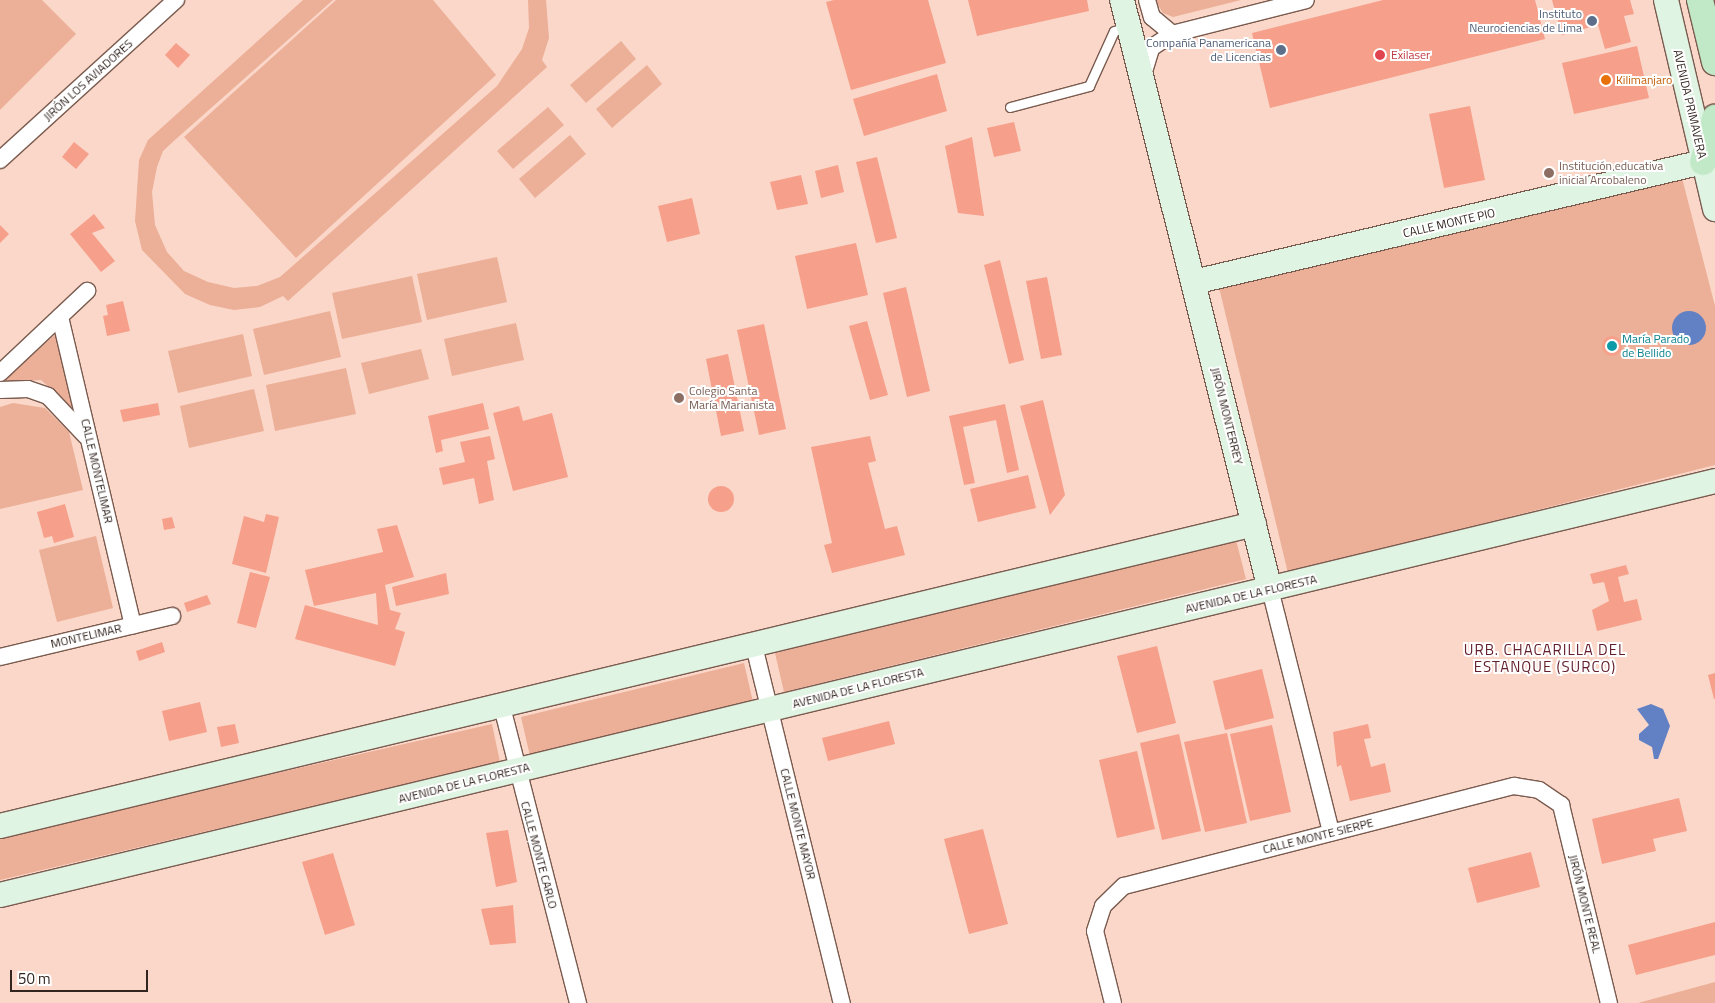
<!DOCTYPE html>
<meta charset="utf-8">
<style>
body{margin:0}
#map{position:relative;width:1715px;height:1003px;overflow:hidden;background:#fbd7c9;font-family:"Titillium Web",sans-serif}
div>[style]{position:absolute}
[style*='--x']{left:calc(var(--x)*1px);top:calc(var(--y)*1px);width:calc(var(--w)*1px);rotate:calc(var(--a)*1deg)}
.green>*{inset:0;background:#ecaf97}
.water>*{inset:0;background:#6280c4}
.round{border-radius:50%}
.building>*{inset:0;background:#f69f8a}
.roads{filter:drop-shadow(1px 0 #7a5b4f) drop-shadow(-1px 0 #7a5b4f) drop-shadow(0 1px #7a5b4f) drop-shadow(0 -1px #7a5b4f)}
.lane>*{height:9px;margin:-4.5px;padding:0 4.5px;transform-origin:4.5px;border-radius:4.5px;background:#fff}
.street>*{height:16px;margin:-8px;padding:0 8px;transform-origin:8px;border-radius:8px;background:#fff}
.secondary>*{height:24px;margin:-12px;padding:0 12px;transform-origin:12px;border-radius:12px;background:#e0f4e3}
.primary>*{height:26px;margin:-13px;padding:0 13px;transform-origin:13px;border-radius:13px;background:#c2e9c7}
.dots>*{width:14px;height:14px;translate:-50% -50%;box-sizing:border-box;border:2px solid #fff;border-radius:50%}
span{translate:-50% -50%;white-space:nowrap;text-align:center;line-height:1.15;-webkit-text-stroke:4px #fff;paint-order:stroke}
.service-label{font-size:12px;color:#4e5e75}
.right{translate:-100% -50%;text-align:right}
.health-label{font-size:12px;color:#be3a42}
.left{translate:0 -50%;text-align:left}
.street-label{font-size:12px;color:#322520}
.food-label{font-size:12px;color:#c56008}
.education-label{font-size:12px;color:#785e54}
.culture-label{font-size:12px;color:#0d838f}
.quarter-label{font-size:15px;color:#631e2c;letter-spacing:1px}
.scale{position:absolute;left:10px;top:970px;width:138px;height:22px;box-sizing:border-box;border:2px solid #322520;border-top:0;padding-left:6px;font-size:15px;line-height:18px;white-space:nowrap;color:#322520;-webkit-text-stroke:4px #fff;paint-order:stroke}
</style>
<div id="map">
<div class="green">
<div style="clip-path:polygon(0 0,42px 0,76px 34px,0 110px)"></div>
<div style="clip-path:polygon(303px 0,333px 0,176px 139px,163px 151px,157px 167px,152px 192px,155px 225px,167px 252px,184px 271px,208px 282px,234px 288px,257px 286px,280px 277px,497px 86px,522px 49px,529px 28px,528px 0,546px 0,549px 38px,542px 60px,547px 67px,288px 301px,283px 296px,260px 307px,234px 310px,210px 305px,185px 294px,142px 250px,135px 221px,139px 160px,148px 140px)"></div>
<div style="clip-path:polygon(336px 0,433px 0,496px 75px,296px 258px,184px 137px)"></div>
<div style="clip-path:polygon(1155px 0,1241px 0,1173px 17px,1163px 13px)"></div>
<div style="clip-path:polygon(621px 41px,636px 59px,586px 103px,570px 85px)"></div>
<div style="clip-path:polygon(647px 65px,662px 84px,612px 128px,596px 109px)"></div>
<div style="clip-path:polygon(548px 107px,564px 125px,513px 169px,497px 151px)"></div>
<div style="clip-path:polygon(570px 135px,586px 154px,535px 198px,519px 179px)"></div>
<div style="clip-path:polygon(1682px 178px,1715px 306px,1715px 465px,1288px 573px,1217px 279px)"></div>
<div style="clip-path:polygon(497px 257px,507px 302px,427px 320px,417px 274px)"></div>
<div style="clip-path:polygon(412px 276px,422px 322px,342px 339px,332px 293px)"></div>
<div style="clip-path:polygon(330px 311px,341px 357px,264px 375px,253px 329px)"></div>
<div style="clip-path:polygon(516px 323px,524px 360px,452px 376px,444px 339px)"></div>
<div style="clip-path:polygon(58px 332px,78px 413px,41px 380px,0 383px)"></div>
<div style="clip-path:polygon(243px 334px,252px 376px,178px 393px,168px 351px)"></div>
<div style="clip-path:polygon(421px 349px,429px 379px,369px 394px,361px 363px)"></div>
<div style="clip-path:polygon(346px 368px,356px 414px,275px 431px,266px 385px)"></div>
<div style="clip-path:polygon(254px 389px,264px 431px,189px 448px,180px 406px)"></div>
<div style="clip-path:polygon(13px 403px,45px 408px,69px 432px,83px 490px,0 509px,0 407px)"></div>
<div style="clip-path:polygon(96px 536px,113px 608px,57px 622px,39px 550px)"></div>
<div style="clip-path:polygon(1236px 540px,1246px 579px,784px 692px,775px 653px)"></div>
<div style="clip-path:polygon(744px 663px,753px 702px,530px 756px,521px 717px)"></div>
<div style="clip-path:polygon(492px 724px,500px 762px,0 880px,0 836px)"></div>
<div style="clip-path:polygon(1715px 982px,1715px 1003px,1638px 1003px)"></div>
</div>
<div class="water">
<div class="round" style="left:1672px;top:311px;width:34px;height:34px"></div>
<div style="clip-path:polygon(1651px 704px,1663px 709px,1670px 726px,1658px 759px,1654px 759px,1652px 747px,1639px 740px,1639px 734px,1649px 725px,1637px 709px)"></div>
</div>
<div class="building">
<div style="clip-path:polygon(834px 0,928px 0,946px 63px,851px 90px,826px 2px)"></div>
<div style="clip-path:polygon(968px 0,1087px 0,1089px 11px,977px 36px)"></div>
<div style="clip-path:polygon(1383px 0,1535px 0,1545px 39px,1270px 108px,1252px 33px)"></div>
<div style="clip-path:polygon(1552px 0,1630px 0,1634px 14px,1624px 16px,1631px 42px,1605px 49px,1598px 25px,1562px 35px)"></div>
<div style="clip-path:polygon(176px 43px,190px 55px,178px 68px,165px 55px)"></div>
<div style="clip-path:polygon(1637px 46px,1649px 98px,1574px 114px,1562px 63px)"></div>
<div style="clip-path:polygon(937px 74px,947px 111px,864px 136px,853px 99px)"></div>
<div style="clip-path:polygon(1470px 106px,1485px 180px,1444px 188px,1429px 114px)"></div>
<div style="clip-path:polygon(1014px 122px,1021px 151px,994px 157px,987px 128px)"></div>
<div style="clip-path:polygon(972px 137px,984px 216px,958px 213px,945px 146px)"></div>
<div style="clip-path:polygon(74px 142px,89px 154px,76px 169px,62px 157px)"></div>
<div style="clip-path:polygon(877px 157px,897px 238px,876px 243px,856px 162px)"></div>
<div style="clip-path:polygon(838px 165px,844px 192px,821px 198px,815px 171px)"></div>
<div style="clip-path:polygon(801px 175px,808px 204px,777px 210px,770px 182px)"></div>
<div style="clip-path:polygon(692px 198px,700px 234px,667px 242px,658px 206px)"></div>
<div style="clip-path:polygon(94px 214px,105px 228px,92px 233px,115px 261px,101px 272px,70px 234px)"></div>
<div style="clip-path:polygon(0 225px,9px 234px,0 243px)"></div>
<div style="clip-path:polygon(856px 243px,868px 295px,807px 309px,795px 256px)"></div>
<div style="clip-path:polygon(1000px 260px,1024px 360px,1009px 364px,984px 265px)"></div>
<div style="clip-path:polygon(1047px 277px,1062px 355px,1041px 359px,1026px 281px)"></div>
<div style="clip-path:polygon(906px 287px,930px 391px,907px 397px,883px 293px)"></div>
<div style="clip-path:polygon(123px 301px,130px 331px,107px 336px,103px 316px,108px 315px,106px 305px)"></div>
<div style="clip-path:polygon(867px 321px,888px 395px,870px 400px,849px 326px)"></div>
<div style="clip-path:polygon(764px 324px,786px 429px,759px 435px,737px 330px)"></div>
<div class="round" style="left:1602px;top:336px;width:20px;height:20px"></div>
<div style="clip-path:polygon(728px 354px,744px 431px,721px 436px,706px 359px)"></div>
<div style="clip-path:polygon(1043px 400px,1065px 495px,1050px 515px,1020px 406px)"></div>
<div style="clip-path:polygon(158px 403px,160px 415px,123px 422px,120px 410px)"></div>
<div style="clip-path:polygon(483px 403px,489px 429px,441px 440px,443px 451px,436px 453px,428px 416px)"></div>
<div style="clip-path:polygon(1005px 404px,1019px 470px,1007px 473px,996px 420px,963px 427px,975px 483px,964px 485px,949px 416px)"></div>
<div style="clip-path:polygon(519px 406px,523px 421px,552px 413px,568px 477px,513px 491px,493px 413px)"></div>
<div style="clip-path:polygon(490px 436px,495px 459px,487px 461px,494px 500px,479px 504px,474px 478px,443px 485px,439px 468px,465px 462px,460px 442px)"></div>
<div style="clip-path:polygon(870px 436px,876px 461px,868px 463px,885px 529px,897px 526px,905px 555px,832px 573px,824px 545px,832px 543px,811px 447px)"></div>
<div style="clip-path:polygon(1028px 475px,1036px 508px,978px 522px,970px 489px)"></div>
<div class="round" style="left:708px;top:486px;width:26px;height:26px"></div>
<div style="clip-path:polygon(65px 504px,74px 537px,54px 543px,52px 536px,44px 538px,37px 512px)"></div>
<div style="clip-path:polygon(266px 514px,279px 517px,266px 573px,232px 564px,244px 516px,264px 522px)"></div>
<div style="clip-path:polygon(172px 517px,175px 528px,164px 530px,162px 519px)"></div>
<div style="clip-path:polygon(397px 525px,414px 577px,385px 585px,390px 610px,401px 613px,395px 629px,405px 632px,395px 666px,295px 639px,305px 605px,378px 625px,376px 593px,314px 606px,305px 570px,383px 552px,377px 529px)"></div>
<div style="clip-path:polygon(1626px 565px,1629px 574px,1618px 577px,1624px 602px,1637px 599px,1642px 620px,1597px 631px,1592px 610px,1609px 601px,1604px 582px,1593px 584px,1590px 574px)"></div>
<div style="clip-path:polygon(250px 572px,270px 577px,256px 628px,237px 623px)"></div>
<div style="clip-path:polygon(446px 573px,449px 594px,396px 606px,392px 587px)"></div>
<div style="clip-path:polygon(207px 595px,211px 604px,187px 612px,184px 603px)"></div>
<div style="clip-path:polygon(162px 642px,165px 652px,139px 661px,136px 651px)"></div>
<div style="clip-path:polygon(1157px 646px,1176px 723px,1137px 733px,1117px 656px)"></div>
<div style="clip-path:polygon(1262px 669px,1274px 718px,1225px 730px,1213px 681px)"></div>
<div style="clip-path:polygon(1715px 673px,1715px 699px,1714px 699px,1708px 675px)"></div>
<div style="clip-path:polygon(200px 702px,207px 732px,169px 741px,162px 711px)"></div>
<div style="clip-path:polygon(889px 721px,895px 744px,828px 761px,822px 738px)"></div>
<div style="clip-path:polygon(235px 724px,239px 743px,221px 747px,217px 727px)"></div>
<div style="clip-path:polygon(1368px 724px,1371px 738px,1364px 739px,1371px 767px,1385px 763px,1391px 792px,1350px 801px,1341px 765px,1337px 767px,1333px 732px)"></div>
<div style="clip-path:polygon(1272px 725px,1291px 812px,1250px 821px,1230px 734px)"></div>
<div style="clip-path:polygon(1227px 733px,1247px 823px,1205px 832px,1184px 742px)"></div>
<div style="clip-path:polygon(1179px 734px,1201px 831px,1162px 840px,1140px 743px)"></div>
<div style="clip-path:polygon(1137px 751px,1155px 829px,1117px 838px,1099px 760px)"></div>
<div style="clip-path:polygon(1679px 798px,1687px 831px,1653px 839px,1656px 851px,1602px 864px,1592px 819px)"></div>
<div style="clip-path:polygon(983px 829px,1008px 924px,969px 934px,944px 839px)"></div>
<div style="clip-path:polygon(508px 830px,517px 882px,496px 887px,486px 833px)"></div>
<div style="clip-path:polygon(1531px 852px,1540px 887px,1477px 903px,1468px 868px)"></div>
<div style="clip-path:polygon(333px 853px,355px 925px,325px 935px,302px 862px)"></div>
<div style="clip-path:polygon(513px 905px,516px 943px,490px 945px,481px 909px)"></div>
<div style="clip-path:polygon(1715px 922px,1715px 955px,1636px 975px,1628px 945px)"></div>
</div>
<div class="roads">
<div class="lane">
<div style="--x:1010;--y:107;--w:82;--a:-14.9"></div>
<div style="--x:1089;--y:86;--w:60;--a:-65.6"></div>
<div style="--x:1114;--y:31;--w:15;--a:-16"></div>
</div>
<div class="street">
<div style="--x:1147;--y:0;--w:18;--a:74"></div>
<div style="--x:1152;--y:17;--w:26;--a:40"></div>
<div style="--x:1143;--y:75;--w:28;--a:-73"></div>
<div style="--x:1151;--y:48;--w:25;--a:-34"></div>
<div style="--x:1172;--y:34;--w:138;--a:-14.2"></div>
<div style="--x:0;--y:160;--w:238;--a:-42.3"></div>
<div style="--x:60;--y:317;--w:317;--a:76.7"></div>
<div style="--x:0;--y:373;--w:120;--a:-43.3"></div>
<div style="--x:0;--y:390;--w:28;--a:-2"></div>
<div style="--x:28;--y:389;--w:21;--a:19"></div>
<div style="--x:48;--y:396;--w:55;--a:46.5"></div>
<div style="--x:1270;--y:589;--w:251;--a:75.9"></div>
<div style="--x:754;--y:646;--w:368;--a:76.2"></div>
<div style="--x:0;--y:657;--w:177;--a:-13.4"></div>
<div style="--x:502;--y:707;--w:306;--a:75.6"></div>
<div style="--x:1113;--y:1003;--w:74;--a:-104"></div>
<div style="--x:1095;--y:931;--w:26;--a:-72"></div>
<div style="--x:1103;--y:906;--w:29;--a:-44"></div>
<div style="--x:1124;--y:886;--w:403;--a:-14.4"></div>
<div style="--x:1514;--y:786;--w:25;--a:9"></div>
<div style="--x:1539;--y:790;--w:27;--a:34"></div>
<div style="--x:1561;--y:805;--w:204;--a:76.4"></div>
</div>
<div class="secondary">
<div style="--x:1122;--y:0;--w:607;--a:75.9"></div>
<div style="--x:1666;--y:0;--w:215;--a:76.8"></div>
<div style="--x:1194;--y:282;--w:523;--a:-13.27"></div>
<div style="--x:0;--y:826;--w:1290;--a:-13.54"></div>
<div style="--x:0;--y:895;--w:1764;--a:-13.57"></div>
</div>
<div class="primary">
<div style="--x:1700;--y:0;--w:64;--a:76.4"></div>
<div style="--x:1703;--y:162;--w:46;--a:-74.7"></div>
</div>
</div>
<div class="dots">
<div style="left:1592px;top:21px;background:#5c6f8a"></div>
<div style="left:1281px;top:50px;background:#5c6f8a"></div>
<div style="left:1380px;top:55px;background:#e0444e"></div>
<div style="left:1606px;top:80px;background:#e8710a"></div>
<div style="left:1549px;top:173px;background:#8d6e63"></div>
<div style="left:1612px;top:346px;background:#0f9aa8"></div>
<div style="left:679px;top:398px;background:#8d6e63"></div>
</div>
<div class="service-label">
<span class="right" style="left:1582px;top:21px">Instituto<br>Neurociencias de Lima</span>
<span class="right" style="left:1271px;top:50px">Compañía Panamericana<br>de Licencias</span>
</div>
<div class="health-label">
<span class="left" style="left:1391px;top:55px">Exilaser</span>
</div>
<div class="street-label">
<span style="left:88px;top:80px;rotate:-42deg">JIRÓN LOS AVIADORES</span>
<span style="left:1690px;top:104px;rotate:77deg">AVENIDA PRIMAVERA</span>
<span style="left:1449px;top:223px;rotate:-13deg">CALLE MONTE PIO</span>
<span style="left:1227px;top:416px;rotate:76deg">JIRÓN MONTERREY</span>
<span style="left:97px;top:471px;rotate:77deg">CALLE MONTELIMAR</span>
<span style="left:1251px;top:594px;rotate:-13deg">AVENIDA DE LA FLORESTA</span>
<span style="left:86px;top:636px;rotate:-13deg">MONTELIMAR</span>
<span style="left:858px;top:688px;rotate:-14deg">AVENIDA DE LA FLORESTA</span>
<span style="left:464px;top:783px;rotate:-14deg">AVENIDA DE LA FLORESTA</span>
<span style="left:798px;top:824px;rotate:76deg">CALLE MONTE MAYOR</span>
<span style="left:1318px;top:836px;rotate:-14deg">CALLE MONTE SIERPE</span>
<span style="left:539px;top:855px;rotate:75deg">CALLE MONTE CARLO</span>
<span style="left:1585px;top:904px;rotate:76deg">JIRÓN MONTE REAL</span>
</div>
<div class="food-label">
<span class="left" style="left:1616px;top:80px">Kilimanjaro</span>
</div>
<div class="education-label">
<span class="left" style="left:1559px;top:173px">Institución educativa<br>inicial Arcobaleno</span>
<span class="left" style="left:689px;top:398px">Colegio Santa<br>María Marianista</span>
</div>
<div class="culture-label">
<span class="left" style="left:1622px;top:346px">María Parado<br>de Bellido</span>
</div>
<div class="quarter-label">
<span style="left:1545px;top:658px">URB. CHACARILLA DEL<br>ESTANQUE (SURCO)</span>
</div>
<div class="scale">50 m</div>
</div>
